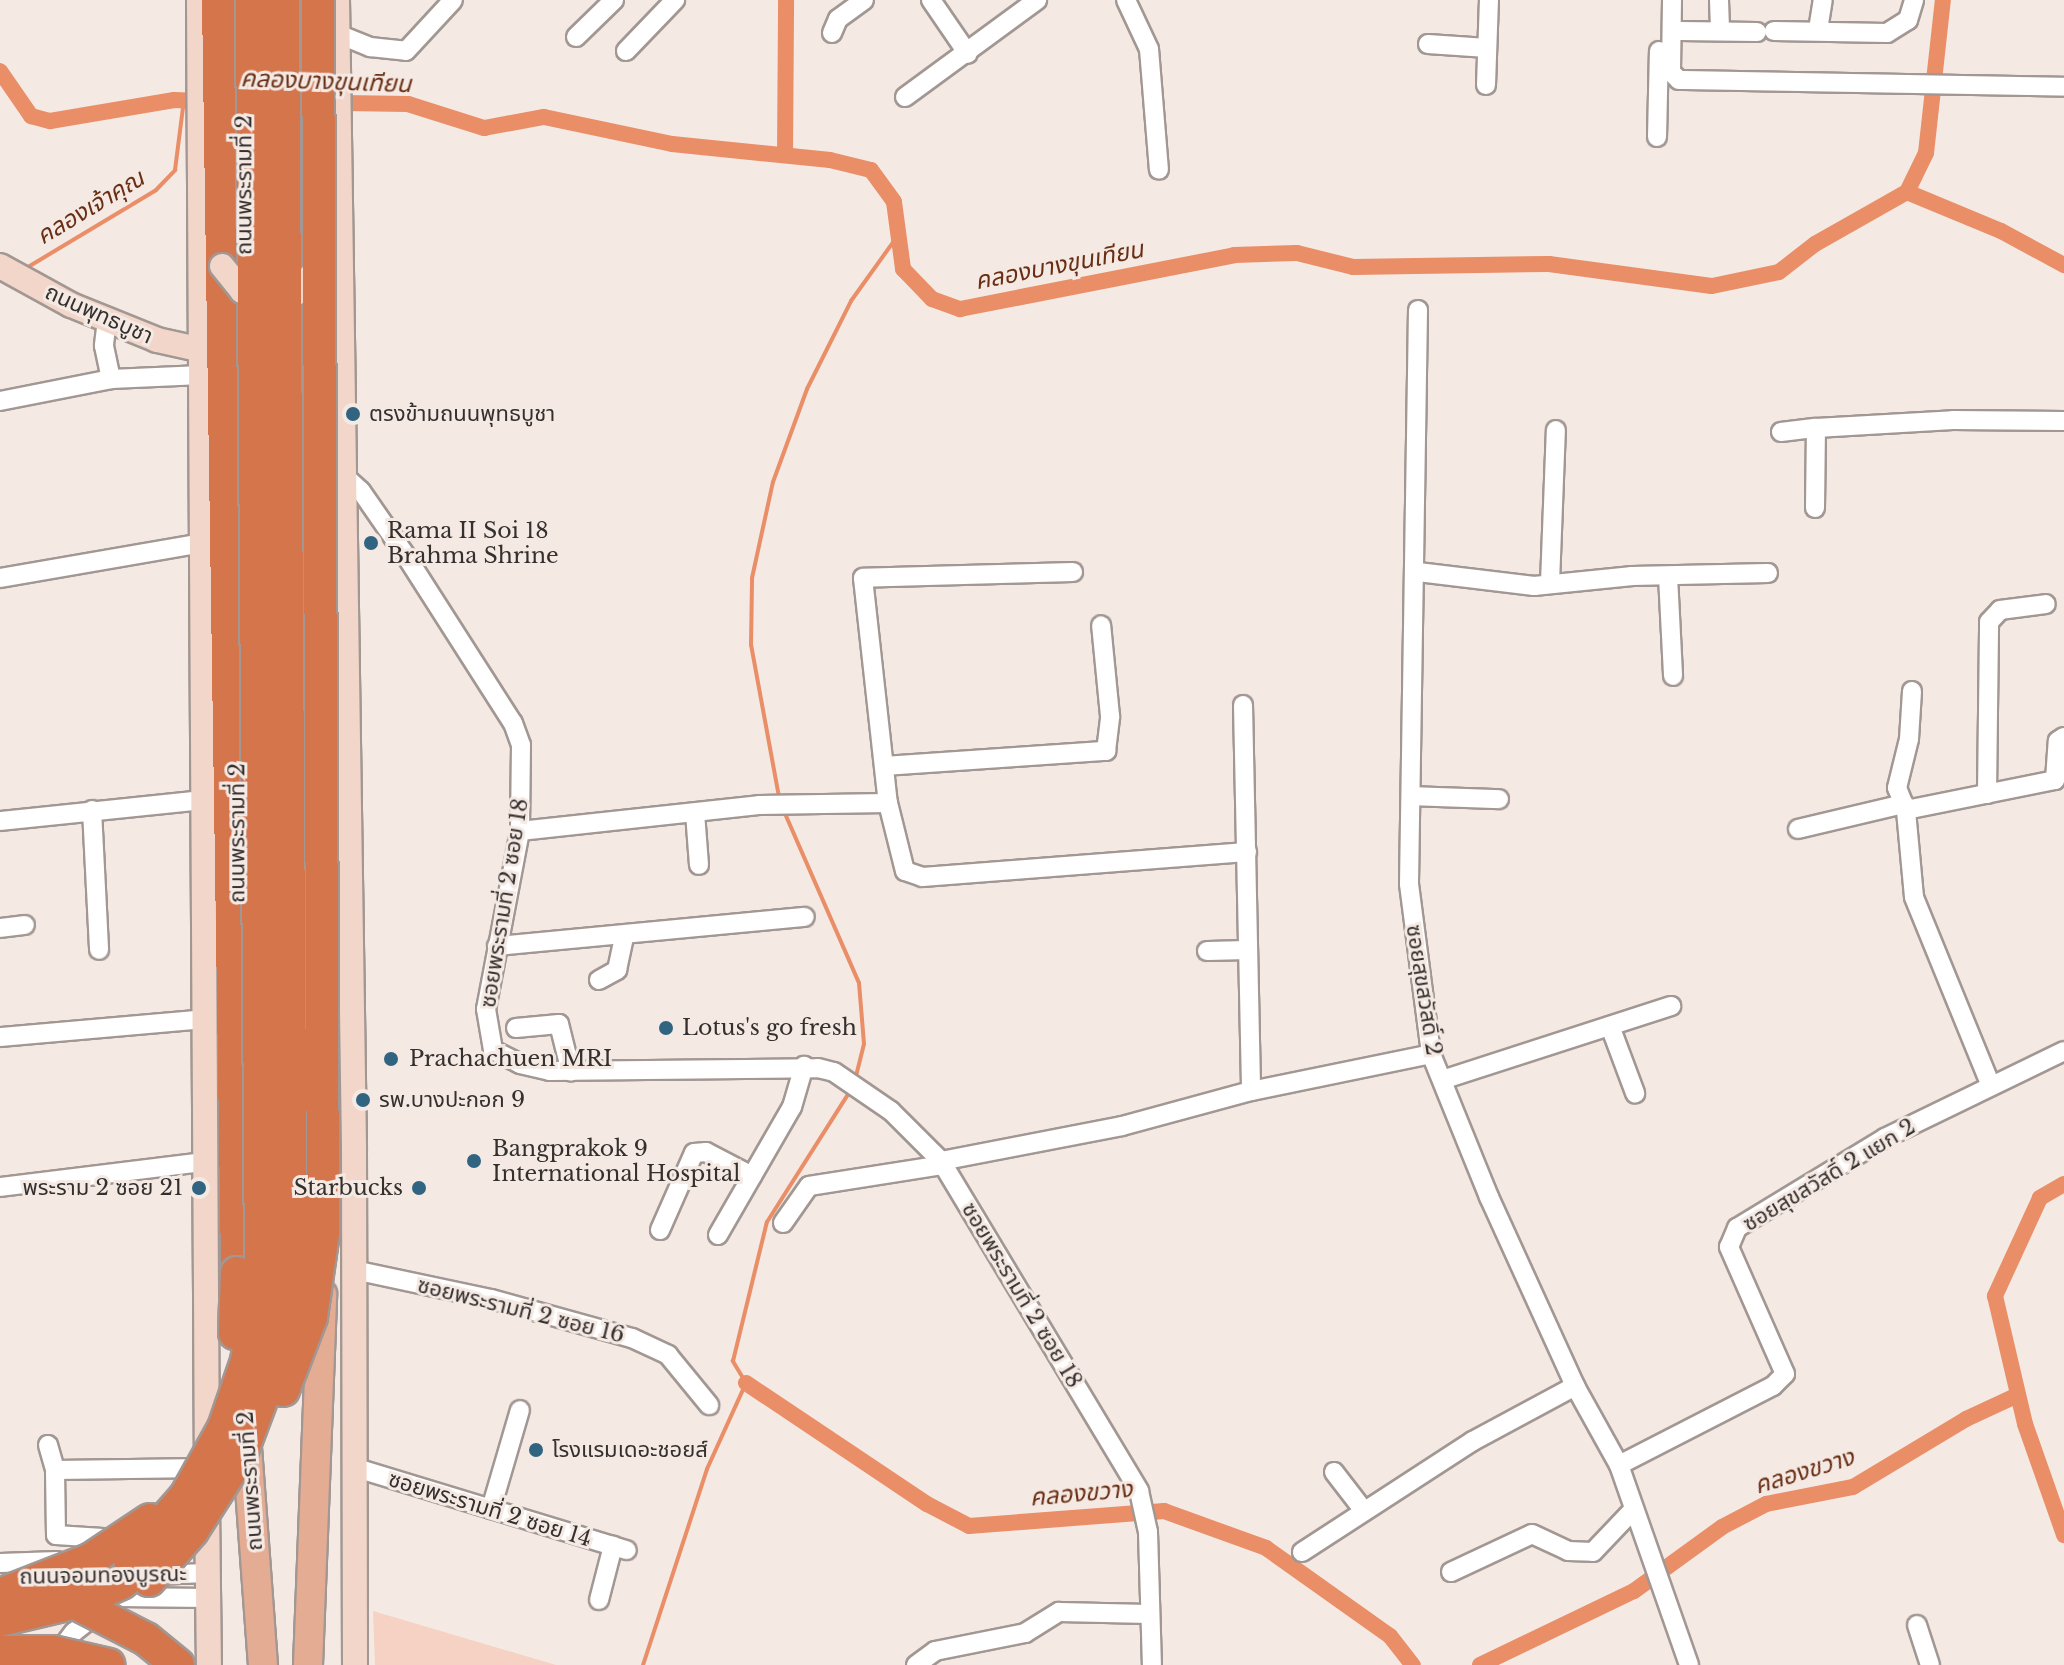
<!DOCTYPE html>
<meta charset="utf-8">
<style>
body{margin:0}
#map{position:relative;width:2064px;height:1665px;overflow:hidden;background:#f5e9e4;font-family:"Libre Baskerville","Noto Sans Thai",serif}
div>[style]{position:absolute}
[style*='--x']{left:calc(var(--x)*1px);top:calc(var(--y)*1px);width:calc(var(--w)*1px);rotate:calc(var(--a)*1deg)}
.green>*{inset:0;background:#f5d2c3}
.stream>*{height:4px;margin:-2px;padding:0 2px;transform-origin:2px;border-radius:2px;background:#e98e67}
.canal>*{height:16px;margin:-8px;padding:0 8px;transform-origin:8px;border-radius:8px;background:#e98e67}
.roads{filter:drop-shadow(2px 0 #a29792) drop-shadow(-2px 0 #a29792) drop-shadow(0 2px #a29792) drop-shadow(0 -2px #a29792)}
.street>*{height:18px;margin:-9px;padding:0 9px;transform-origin:9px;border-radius:9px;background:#fff}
.secondary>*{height:24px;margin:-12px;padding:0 12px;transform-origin:12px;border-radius:12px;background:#f2d6c9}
.primary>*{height:28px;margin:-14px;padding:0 14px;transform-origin:14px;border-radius:14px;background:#e5ac94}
.highway>*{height:32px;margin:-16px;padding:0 16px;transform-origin:16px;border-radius:16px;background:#d4754c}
.bridges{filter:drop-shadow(2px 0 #a29792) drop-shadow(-2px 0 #a29792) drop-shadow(0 2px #a29792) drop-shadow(0 -2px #a29792)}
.secondary-bridge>*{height:24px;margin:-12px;padding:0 12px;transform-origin:12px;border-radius:12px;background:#f2d6c9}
.highway-bridge>*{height:32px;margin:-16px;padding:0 16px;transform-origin:16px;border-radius:16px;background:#d4754c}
.dots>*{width:22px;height:22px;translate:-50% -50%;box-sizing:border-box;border:4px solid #f5e9e4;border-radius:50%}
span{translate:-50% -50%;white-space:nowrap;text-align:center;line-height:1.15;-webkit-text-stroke:6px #f5e9e4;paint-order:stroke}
.street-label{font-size:22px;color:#34302e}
.poi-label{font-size:22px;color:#34302e}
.left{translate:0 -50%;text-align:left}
.right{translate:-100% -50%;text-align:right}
.water-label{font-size:24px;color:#692f14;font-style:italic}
</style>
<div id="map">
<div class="green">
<div style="clip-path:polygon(373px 1611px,556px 1665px,375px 1665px)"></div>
</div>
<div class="stream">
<div style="--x:23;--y:270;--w:155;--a:-31"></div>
<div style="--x:156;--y:190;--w:28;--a:-46"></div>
<div style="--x:175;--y:170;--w:71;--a:-82.7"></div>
<div style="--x:779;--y:797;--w:155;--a:-100.4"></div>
<div style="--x:751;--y:645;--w:67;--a:-89.1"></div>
<div style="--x:752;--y:578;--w:98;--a:-77.7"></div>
<div style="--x:773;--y:482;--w:99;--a:-69.9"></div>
<div style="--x:807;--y:389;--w:98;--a:-63.4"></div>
<div style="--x:851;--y:301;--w:82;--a:-54.4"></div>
<div style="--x:783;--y:809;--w:190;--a:66.4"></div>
<div style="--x:859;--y:983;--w:61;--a:85.3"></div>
<div style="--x:864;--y:1044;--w:36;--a:104"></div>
<div style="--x:643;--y:1665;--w:206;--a:-71.9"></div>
<div style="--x:707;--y:1469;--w:94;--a:-65.6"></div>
<div style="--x:746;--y:1383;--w:26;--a:-121"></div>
<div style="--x:733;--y:1361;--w:143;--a:-76.3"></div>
<div style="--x:767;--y:1222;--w:155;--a:-57.6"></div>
</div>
<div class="canal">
<div style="--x:0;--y:71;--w:55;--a:55.4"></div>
<div style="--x:31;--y:116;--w:20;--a:15"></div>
<div style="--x:50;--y:121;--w:126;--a:-9.6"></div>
<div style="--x:174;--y:100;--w:34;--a:2"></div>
<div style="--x:280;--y:102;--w:128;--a:0.9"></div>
<div style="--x:408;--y:104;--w:80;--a:17.5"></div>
<div style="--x:484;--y:128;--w:61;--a:-10.4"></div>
<div style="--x:544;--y:117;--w:131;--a:11.9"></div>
<div style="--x:672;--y:144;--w:159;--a:5.8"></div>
<div style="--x:830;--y:160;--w:42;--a:13.7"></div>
<div style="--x:871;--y:170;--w:39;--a:54"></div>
<div style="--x:894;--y:202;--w:68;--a:82.3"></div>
<div style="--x:903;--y:269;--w:42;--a:46"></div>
<div style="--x:932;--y:299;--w:30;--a:20"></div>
<div style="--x:960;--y:309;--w:279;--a:-11.1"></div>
<div style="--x:1234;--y:255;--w:63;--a:-1.8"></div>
<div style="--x:1297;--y:253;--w:58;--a:14"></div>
<div style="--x:1353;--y:267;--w:196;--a:-0.9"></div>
<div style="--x:1549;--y:264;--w:164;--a:7.7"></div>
<div style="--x:1712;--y:286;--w:68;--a:-11.8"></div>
<div style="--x:1779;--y:272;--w:46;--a:-37.9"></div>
<div style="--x:1815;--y:244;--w:106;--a:-29.5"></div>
<div style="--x:1907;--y:192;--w:43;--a:-64"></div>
<div style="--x:1926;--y:153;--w:154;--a:-83.7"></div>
<div style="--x:785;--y:155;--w:155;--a:-89.6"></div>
<div style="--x:1907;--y:192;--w:102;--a:22.5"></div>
<div style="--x:2001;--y:231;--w:72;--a:28.4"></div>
<div style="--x:2064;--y:1184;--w:28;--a:150"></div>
<div style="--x:2040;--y:1198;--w:108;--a:114.7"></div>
<div style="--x:1995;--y:1296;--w:131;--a:76.8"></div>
<div style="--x:2025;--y:1424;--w:118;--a:70.6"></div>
<div style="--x:746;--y:1383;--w:218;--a:33.8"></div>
<div style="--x:927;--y:1504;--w:47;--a:27.6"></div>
<div style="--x:969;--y:1526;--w:196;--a:-4.4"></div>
<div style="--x:1164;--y:1511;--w:109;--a:19.9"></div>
<div style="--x:1266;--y:1548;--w:152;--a:35.4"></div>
<div style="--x:1390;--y:1636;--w:37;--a:52"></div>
<div style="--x:1480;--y:1665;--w:171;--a:-25.7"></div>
<div style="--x:1634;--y:1591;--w:109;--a:-36"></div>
<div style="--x:1722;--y:1527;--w:50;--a:-27.6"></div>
<div style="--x:1766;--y:1504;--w:89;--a:-11.1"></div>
<div style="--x:1853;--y:1487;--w:132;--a:-31"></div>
<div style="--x:1966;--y:1419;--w:57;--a:-24.8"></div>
</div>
<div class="roads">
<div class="street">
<div style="--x:931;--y:0;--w:65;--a:55.6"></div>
<div style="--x:1126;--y:0;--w:54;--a:64.9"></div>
<div style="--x:1149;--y:49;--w:121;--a:85.3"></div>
<div style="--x:1672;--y:0;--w:72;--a:90.8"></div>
<div style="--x:1671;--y:72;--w:11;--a:45"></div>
<div style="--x:1679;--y:80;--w:385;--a:1"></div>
<div style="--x:1719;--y:0;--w:31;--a:88"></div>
<div style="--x:1818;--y:30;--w:30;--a:-81"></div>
<div style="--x:1680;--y:31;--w:77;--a:0.7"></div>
<div style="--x:1774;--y:31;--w:113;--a:1"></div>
<div style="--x:1887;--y:33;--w:25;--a:-32"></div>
<div style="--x:1908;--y:20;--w:21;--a:-73"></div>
<div style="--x:832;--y:33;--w:15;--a:-67"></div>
<div style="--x:838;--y:19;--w:32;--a:-36"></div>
<div style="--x:338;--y:34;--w:35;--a:22"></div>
<div style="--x:370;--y:47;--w:36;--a:6"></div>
<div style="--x:406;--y:51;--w:69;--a:-47.3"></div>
<div style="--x:576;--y:37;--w:53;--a:-44.2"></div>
<div style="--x:1428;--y:44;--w:59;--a:3.9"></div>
<div style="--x:626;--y:51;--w:71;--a:-46.1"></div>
<div style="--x:1486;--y:85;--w:85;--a:-88"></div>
<div style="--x:905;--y:97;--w:164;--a:-36.3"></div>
<div style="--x:1657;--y:137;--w:86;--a:-88.7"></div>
<div style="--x:1418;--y:310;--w:574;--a:90.9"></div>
<div style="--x:1409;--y:884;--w:171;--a:82.6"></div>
<div style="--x:1431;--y:1054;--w:154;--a:67.9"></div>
<div style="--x:1489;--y:1197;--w:208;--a:65.5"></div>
<div style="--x:1575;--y:1386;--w:90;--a:60.9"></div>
<div style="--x:1619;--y:1465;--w:212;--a:70.7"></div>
<div style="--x:107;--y:320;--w:26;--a:97"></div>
<div style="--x:104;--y:346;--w:34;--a:78"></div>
<div style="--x:0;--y:401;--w:113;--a:-11.2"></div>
<div style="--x:111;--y:379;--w:91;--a:-2.5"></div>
<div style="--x:1781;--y:432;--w:35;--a:-7"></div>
<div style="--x:342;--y:474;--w:25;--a:42"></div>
<div style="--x:361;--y:491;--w:79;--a:55.3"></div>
<div style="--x:406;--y:556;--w:198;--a:57.4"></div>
<div style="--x:513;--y:723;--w:23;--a:70"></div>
<div style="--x:521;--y:745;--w:86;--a:90.7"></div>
<div style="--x:520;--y:831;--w:181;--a:100.8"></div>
<div style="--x:486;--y:1009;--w:42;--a:80.3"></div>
<div style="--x:493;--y:1050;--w:30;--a:27"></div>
<div style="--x:520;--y:1064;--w:31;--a:13"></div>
<div style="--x:550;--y:1071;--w:268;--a:-0.6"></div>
<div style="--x:818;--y:1068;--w:16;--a:14"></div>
<div style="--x:834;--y:1072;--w:69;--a:34.4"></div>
<div style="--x:891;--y:1111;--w:71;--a:45"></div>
<div style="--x:941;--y:1161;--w:385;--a:59"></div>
<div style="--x:1139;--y:1491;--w:42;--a:77.6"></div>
<div style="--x:1148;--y:1532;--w:133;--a:88.3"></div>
<div style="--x:1815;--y:508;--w:80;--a:-89.3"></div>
<div style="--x:1816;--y:428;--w:137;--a:-3.3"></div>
<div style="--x:1953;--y:420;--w:111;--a:0.5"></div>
<div style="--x:1073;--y:572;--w:210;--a:178.4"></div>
<div style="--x:863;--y:578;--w:226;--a:83.7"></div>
<div style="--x:888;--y:803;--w:70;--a:76"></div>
<div style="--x:905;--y:871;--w:18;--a:19"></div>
<div style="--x:922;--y:877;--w:326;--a:-4.4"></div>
<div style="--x:1418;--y:572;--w:117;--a:6.9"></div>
<div style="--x:1534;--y:586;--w:99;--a:-5.8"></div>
<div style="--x:1632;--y:576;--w:136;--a:-1.3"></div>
<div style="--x:1668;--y:576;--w:100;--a:87.1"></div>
<div style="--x:0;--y:578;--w:206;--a:-9.8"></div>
<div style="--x:1550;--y:583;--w:153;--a:-87.8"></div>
<div style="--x:1243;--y:705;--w:386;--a:88.8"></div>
<div style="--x:884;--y:766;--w:223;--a:-3.9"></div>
<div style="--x:1106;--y:751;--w:35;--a:-83"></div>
<div style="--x:1110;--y:716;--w:91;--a:-95.6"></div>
<div style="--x:1987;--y:794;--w:172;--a:-89.3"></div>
<div style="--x:1989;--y:622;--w:16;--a:-47"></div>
<div style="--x:2000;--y:610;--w:46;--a:-7.4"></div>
<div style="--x:1411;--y:796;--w:88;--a:2"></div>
<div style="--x:92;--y:810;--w:140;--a:87.1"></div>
<div style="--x:1906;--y:810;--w:24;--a:-112"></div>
<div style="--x:1897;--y:788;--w:50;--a:-76.2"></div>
<div style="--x:1909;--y:739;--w:48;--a:-86.4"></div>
<div style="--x:695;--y:813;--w:52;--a:85.6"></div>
<div style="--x:0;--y:821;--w:205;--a:-5.9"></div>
<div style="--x:1798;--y:829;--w:109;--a:-13.3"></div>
<div style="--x:520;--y:831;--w:240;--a:-6.2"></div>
<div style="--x:759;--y:805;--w:129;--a:-0.9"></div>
<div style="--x:0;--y:928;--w:25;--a:-7"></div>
<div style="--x:497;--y:946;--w:309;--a:-5.4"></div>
<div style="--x:1207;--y:951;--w:41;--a:-1.4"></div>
<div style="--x:599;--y:980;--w:21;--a:-29"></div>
<div style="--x:617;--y:970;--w:35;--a:-78"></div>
<div style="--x:1610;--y:1026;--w:72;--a:69.5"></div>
<div style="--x:516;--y:1028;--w:43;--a:-5.3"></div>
<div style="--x:559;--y:1024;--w:49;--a:76"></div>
<div style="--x:0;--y:1037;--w:205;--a:-5"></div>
<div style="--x:1442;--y:1080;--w:241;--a:-17.9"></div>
<div style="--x:1991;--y:1086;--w:204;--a:-112.2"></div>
<div style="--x:1914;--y:897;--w:87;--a:-95.3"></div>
<div style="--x:1906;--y:810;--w:152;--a:-11.4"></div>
<div style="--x:2055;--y:780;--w:39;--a:-86"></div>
<div style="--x:2058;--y:741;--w:7;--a:-34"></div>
<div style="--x:941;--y:1161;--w:184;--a:-10.9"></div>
<div style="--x:1122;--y:1126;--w:134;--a:-15.2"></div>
<div style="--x:1251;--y:1091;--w:184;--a:-11.6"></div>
<div style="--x:0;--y:1187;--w:207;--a:-7"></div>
<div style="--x:783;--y:1223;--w:45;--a:-54.9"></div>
<div style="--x:809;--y:1186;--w:136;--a:-8.9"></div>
<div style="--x:660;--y:1230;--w:84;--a:-66.2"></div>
<div style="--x:694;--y:1153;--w:12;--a:-5"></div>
<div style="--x:706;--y:1152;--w:52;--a:27.6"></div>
<div style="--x:718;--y:1235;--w:148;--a:-60"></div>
<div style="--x:792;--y:1107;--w:43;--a:-73.7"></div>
<div style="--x:354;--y:1270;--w:140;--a:12"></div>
<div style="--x:491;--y:1299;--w:146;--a:15.5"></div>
<div style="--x:632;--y:1338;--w:40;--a:25"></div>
<div style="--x:668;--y:1355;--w:65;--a:50.6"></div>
<div style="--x:48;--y:1445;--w:26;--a:74"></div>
<div style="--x:1619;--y:1465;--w:173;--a:-27.2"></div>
<div style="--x:1773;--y:1386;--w:17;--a:-45"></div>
<div style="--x:1785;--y:1374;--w:139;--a:-113.8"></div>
<div style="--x:1729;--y:1247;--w:21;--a:-67"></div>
<div style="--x:1737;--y:1228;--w:173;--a:-31.3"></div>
<div style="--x:1885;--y:1138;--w:199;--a:-25.9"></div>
<div style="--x:353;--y:1467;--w:286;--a:16.9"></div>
<div style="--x:1334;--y:1472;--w:49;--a:52.4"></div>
<div style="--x:491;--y:1509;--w:103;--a:-73.7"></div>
<div style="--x:118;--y:1539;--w:62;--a:-176.3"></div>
<div style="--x:56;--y:1535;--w:65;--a:-90.9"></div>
<div style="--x:55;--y:1470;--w:149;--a:-0.8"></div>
<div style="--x:1302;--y:1552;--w:204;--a:-33"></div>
<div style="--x:1473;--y:1441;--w:116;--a:-28.3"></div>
<div style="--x:0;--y:1563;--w:57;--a:-2"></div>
<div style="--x:1451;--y:1572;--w:89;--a:-25.1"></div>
<div style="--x:1532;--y:1534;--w:40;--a:25"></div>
<div style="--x:1568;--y:1551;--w:25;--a:2"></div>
<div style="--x:1593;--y:1552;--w:59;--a:-46.4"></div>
<div style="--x:154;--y:1575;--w:53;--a:-2.2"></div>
<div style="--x:599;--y:1600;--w:56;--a:-75.5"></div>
<div style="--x:1917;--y:1625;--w:42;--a:72"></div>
<div style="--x:55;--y:1657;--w:31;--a:-53"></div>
<div style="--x:74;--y:1632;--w:57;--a:-37.9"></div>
<div style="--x:119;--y:1597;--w:88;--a:0.7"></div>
<div style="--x:916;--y:1665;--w:24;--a:-36"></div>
<div style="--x:935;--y:1651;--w:92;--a:-11.3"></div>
<div style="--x:1025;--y:1633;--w:40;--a:-32"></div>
<div style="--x:1059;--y:1612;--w:90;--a:1.3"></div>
</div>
<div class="secondary">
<div style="--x:199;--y:0;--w:1458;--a:89.69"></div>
<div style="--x:337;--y:0;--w:1150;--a:89.15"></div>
<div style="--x:354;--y:1150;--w:515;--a:89.89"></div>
<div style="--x:0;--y:266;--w:81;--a:28.8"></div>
<div style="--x:71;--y:305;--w:93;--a:22.1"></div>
<div style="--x:157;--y:340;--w:46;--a:12.5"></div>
<div style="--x:207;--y:1506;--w:159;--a:89.3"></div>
</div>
<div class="primary">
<div style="--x:246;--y:1434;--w:232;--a:85.8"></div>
<div style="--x:308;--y:1665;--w:371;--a:-87.8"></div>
</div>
<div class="highway">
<div style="--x:218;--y:0;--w:1273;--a:89.14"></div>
<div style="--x:299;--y:501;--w:113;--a:-86.5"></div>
</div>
</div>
<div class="bridges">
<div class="secondary-bridge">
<div style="--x:222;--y:266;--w:32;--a:51"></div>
<div style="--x:242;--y:291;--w:29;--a:18"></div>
<div style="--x:270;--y:300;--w:27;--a:-15"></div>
<div style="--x:296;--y:293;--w:35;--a:-49"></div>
</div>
<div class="highway-bridge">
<div style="--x:235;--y:1333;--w:60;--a:-88.1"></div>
<div style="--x:283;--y:1390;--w:78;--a:-69"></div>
<div style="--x:311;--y:1317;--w:85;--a:-81.9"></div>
<div style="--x:323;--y:1233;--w:1233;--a:-90.23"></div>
<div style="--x:130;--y:1560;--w:85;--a:-48.8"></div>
<div style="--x:186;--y:1496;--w:78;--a:-60.8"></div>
<div style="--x:224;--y:1428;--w:71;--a:-71.1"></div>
<div style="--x:247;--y:1361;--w:91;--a:-81.2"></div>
<div style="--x:261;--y:1271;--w:1271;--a:-90.41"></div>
<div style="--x:149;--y:1580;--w:65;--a:-48.7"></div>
<div style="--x:192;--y:1531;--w:89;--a:-57.4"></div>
<div style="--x:240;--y:1456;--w:99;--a:-69.4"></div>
<div style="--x:275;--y:1363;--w:99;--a:-80.7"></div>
<div style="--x:291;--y:1265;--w:1265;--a:-90.36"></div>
<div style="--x:0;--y:1595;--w:97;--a:-21.3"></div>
<div style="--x:90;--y:1560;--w:72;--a:-33.7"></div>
<div style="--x:64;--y:1597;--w:92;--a:27.1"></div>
<div style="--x:146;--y:1639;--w:41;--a:39.1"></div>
<div style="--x:0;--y:1620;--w:86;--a:-13.4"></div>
<div style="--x:84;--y:1600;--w:41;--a:-24.7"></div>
<div style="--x:121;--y:1583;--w:45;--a:-36.9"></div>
<div style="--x:0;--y:1652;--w:53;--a:0"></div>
<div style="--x:53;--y:1652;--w:57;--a:13.1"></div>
</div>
</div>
<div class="dots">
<div style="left:353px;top:414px;background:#306480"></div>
<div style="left:371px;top:543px;background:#306480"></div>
<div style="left:666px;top:1028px;background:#306480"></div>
<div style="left:391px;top:1059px;background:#306480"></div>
<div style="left:363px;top:1100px;background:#306480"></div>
<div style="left:474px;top:1161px;background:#306480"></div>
<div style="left:199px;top:1188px;background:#306480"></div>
<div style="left:419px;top:1188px;background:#306480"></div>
<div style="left:536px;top:1450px;background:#306480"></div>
</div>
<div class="street-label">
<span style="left:244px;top:185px;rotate:-90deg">ถนนพระรามที่ 2</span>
<span style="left:99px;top:314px;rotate:24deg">ถนนพุทธบูชา</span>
<span style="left:237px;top:833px;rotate:-90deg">ถนนพระรามที่ 2</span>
<span style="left:504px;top:903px;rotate:-81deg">ซอยพระรามที่ 2 ซอย 18</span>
<span style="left:1424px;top:990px;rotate:81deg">ซอยสุขสวัสดิ์ 2</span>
<span style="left:1829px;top:1175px;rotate:-31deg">ซอยสุขสวัสดิ์ 2 แยก 2</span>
<span style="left:1022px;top:1295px;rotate:59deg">ซอยพระรามที่ 2 ซอย 18</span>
<span style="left:521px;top:1310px;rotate:14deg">ซอยพระรามที่ 2 ซอย 16</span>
<span style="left:250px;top:1481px;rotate:-94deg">ถนนพระรามที่ 2</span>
<span style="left:490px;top:1509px;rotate:17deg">ซอยพระรามที่ 2 ซอย 14</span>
<span style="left:103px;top:1575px;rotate:-1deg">ถนนจอมทองบูรณะ</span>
</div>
<div class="poi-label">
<span class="left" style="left:369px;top:414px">ตรงข้ามถนนพุทธบูชา</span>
<span class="left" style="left:387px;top:543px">Rama II Soi 18<br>Brahma Shrine</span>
<span class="left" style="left:682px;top:1028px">Lotus's go fresh</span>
<span class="left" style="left:409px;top:1059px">Prachachuen MRI</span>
<span class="left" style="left:379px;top:1100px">รพ.บางปะกอก 9</span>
<span class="left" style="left:492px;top:1161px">Bangprakok 9<br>International Hospital</span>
<span class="right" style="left:183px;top:1188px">พระราม 2 ซอย 21</span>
<span class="right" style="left:403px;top:1188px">Starbucks</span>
<span class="left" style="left:552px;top:1450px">โรงแรมเดอะชอยส์</span>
</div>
<div class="water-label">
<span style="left:326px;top:81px;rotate:2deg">คลองบางขุนเทียน</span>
<span style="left:90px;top:207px;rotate:-31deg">คลองเจ้าคุณ</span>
<span style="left:1059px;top:265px;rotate:-11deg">คลองบางขุนเทียน</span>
<span style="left:1804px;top:1471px;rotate:-17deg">คลองขวาง</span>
<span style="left:1081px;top:1493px;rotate:-5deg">คลองขวาง</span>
</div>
</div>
